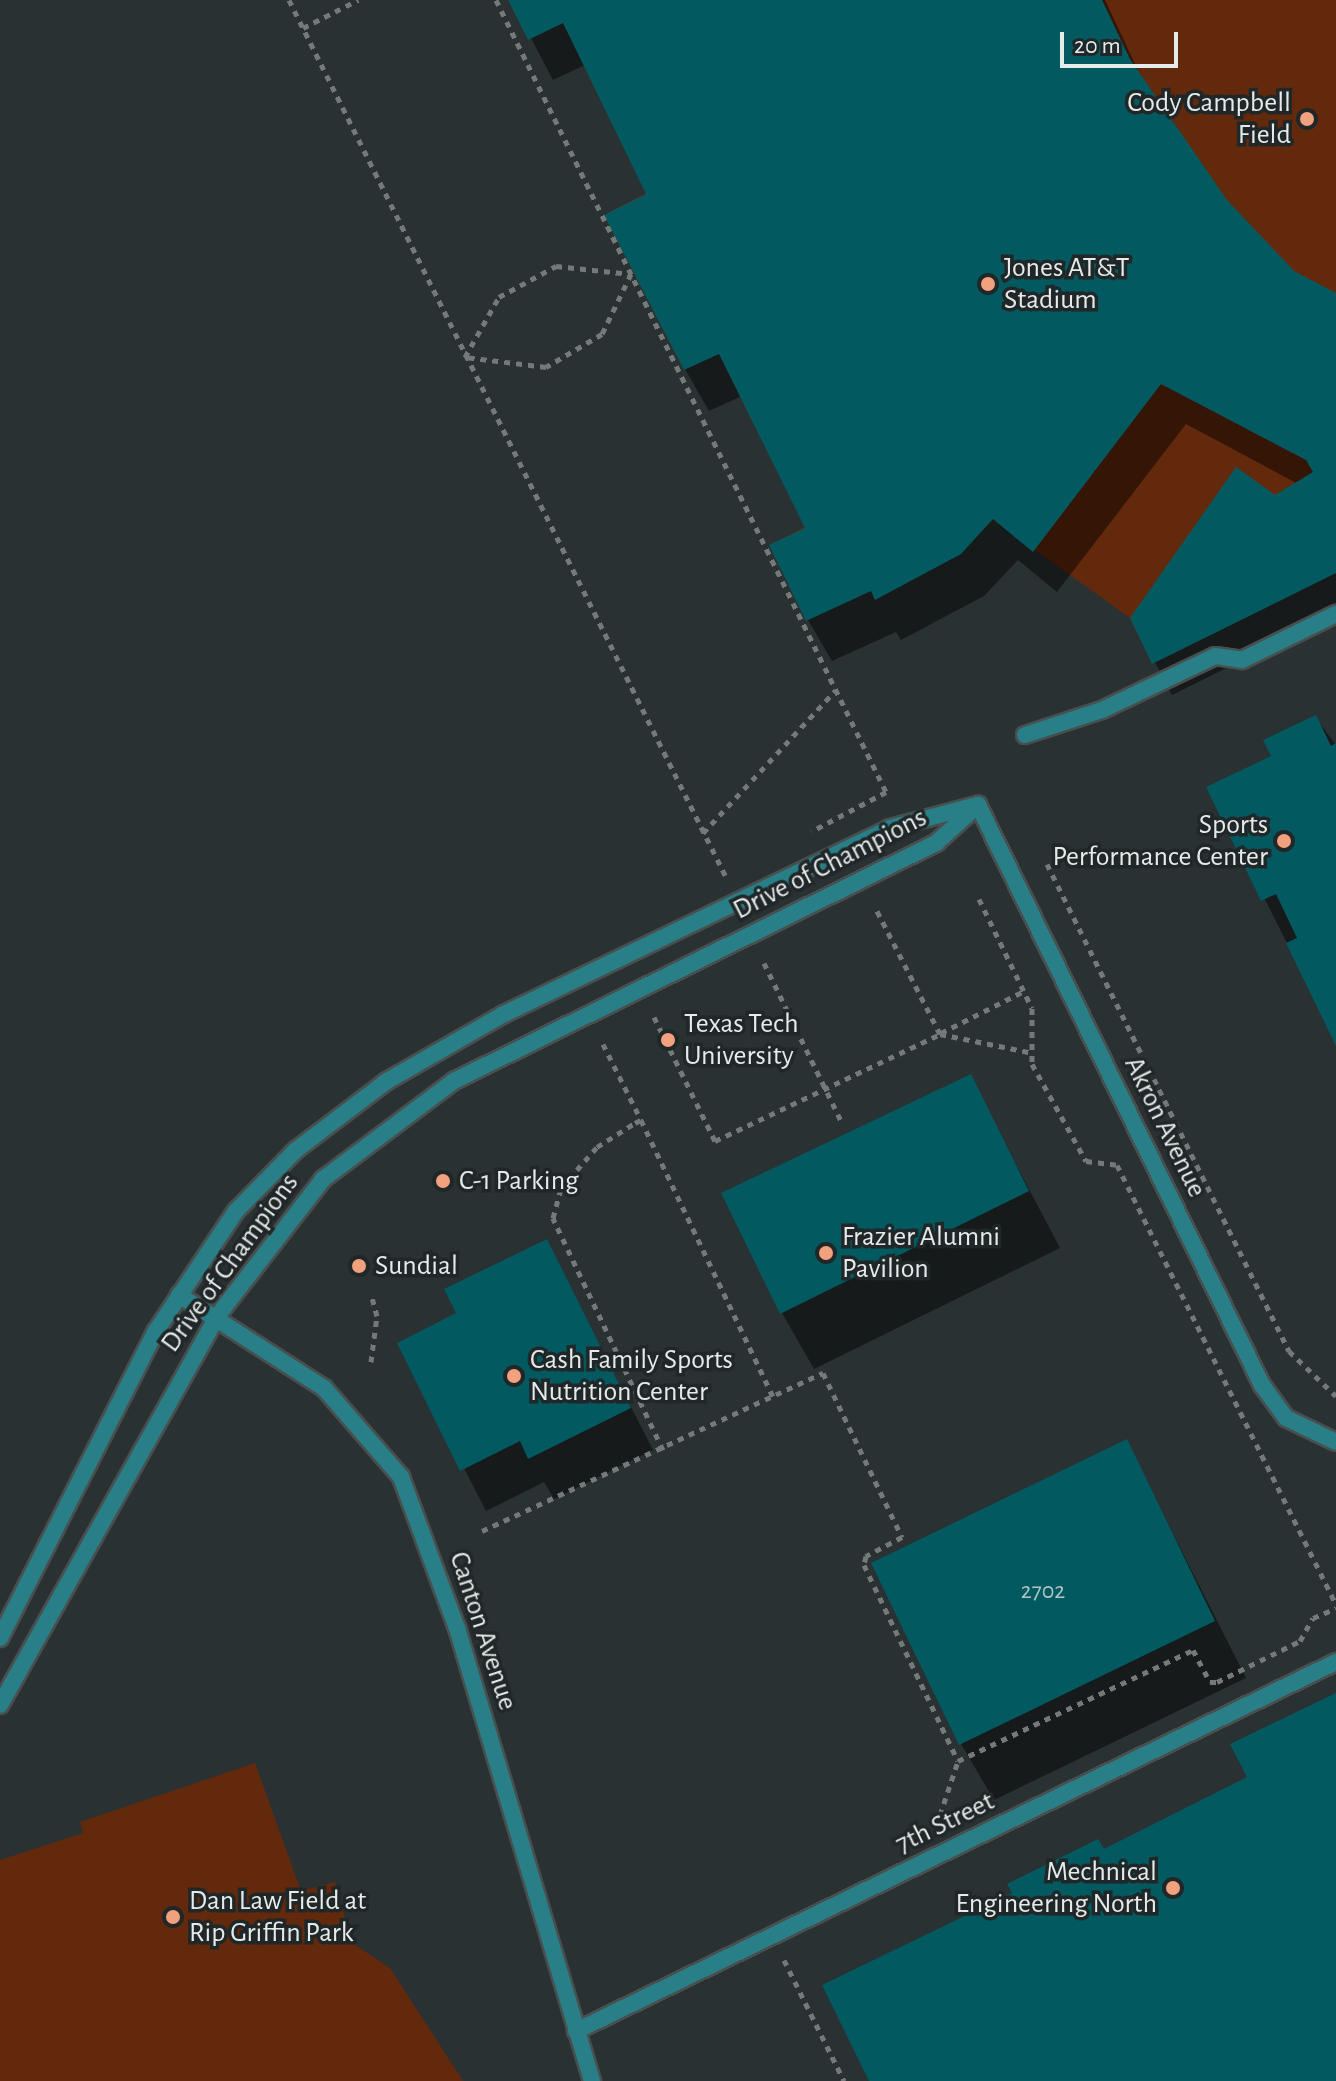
<!DOCTYPE html>
<style>
body{margin:0}
#map{position:relative;width:1336px;height:2081px;overflow:hidden;background:#2a3132;font-family:"Alegreya Sans",sans-serif}
div>[style]{position:absolute}
[style*='--x']{left:calc(var(--x)*1px);top:calc(var(--y)*1px);width:calc(var(--w)*1px);rotate:calc(var(--a)*1deg)}
.green>*{inset:0;background:#63290c}
.shadow>*{inset:0;background:#0007}
.building>*{inset:0;background:#035960}
.path>*{height:5px;margin-top:-2.5px;transform-origin:0;background:repeating-linear-gradient(90deg,#747a7a 0 6px,transparent 0 12px)}
.roads{filter:drop-shadow(2px 0 #484f4f) drop-shadow(-2px 0 #484f4f) drop-shadow(0 2px #484f4f) drop-shadow(0 -2px #484f4f)}
.pedestrian>*{height:16px;margin:-8px;padding:0 8px;transform-origin:8px;border-radius:8px;background:#297f87}
.minor>*{height:16px;margin:-8px;padding:0 8px;transform-origin:8px;border-radius:8px;background:#297f87}
.dots>*{width:22px;height:22px;translate:-50% -50%;box-sizing:border-box;border:4px solid #202728;border-radius:50%}
span{translate:-50% -50%;white-space:nowrap;text-align:center;line-height:1.15;-webkit-text-stroke:7px #202728;paint-order:stroke}
.number-label{font-size:24px;color:#acc6c8}
.number-label span{-webkit-text-stroke-width:0}
.poi-label{font-size:28px;color:#e5eaea}
.right{translate:-100% -50%;text-align:right}
.left{translate:0 -50%;text-align:left}
.street-label{font-size:28px;color:#e5eaea}
.scale{position:absolute;left:1060px;top:32px;width:118px;height:36px;box-sizing:border-box;border:4px solid #e5eaea;border-top:0;padding-left:10px;font-size:24px;line-height:28px;white-space:nowrap;color:#e5eaea;-webkit-text-stroke:6px #202728;paint-order:stroke}
</style>
<div id="map">
<div class="green">
<div style="clip-path:polygon(508px 0,1336px 0,1336px 573px,1152px 664px,1130px 618px,993px 520px,960px 554px,875px 600px,871px 591px,806px 621px,769px 545px,805px 527px,719px 354px,684px 370px,604px 215px,646px 193px,563px 23px,528px 40px)"></div>
<div style="clip-path:polygon(255px 1763px,301px 1891px,335px 1882px,352px 1943px,390px 1968px,463px 2081px,0 2081px,0 1860px,83px 1833px,80px 1822px)"></div>
</div>
<div class="shadow">
<div style="clip-path:polygon(511px 0,1105px 0,1143px 81px,1225px 201px,1293px 273px,1336px 296px,1336px 614px,1172px 695px,1132px 618px,1298px 484px,1186px 424px,1057px 592px,1018px 560px,984px 596px,901px 640px,896px 632px,832px 661px,808px 620px,807px 529px,742px 396px,709px 411px,685px 369px,649px 195px,585px 65px,553px 80px)"></div>
<div style="clip-path:polygon(1315px 717px,1336px 745px,1336px 1041px,1209px 788px,1274px 757px)"></div>
<div style="clip-path:polygon(970px 1077px,1060px 1248px,814px 1369px,782px 1313px)"></div>
<div style="clip-path:polygon(546px 1241px,653px 1450px,554px 1499px,544px 1482px,486px 1511px,400px 1344px,459px 1314px)"></div>
<div style="clip-path:polygon(1126px 1441px,1246px 1678px,994px 1800px,961px 1744px)"></div>
</div>
<div class="building">
<div style="clip-path:polygon(508px 0,1102px 0,1130px 59px,1227px 200px,1294px 271px,1336px 293px,1336px 573px,1152px 664px,1130px 618px,1236px 467px,1275px 495px,1313px 472px,1306px 460px,1161px 384px,1033px 552px,993px 519px,961px 554px,875px 600px,871px 591px,806px 621px,769px 545px,805px 528px,719px 354px,684px 370px,604px 215px,646px 194px,563px 23px,528px 40px)"></div>
<div style="clip-path:polygon(1316px 715px,1331px 746px,1336px 743px,1336px 1046px,1286px 943px,1297px 938px,1276px 894px,1261px 901px,1206px 787px,1271px 756px,1263px 740px)"></div>
<div style="clip-path:polygon(971px 1074px,1029px 1191px,780px 1314px,721px 1193px)"></div>
<div style="clip-path:polygon(547px 1239px,631px 1408px,528px 1459px,520px 1441px,460px 1471px,397px 1343px,456px 1313px,444px 1289px)"></div>
<div style="clip-path:polygon(1127px 1439px,1215px 1621px,959px 1745px,871px 1563px)"></div>
<div style="clip-path:polygon(1336px 1693px,1336px 2081px,869px 2081px,822px 1985px,1012px 1893px,1007px 1884px,1098px 1839px,1104px 1849px,1247px 1777px,1230px 1744px)"></div>
</div>
<div class="path">
<div style="--x:289;--y:0;--w:978;--a:63.51"></div>
<div style="--x:496;--y:0;--w:883;--a:63.78"></div>
<div style="--x:886;--y:792;--w:84;--a:152.2"></div>
<div style="--x:303;--y:28;--w:62;--a:-27"></div>
<div style="--x:556;--y:266;--w:75;--a:6.1"></div>
<div style="--x:631;--y:274;--w:67;--a:115.8"></div>
<div style="--x:602;--y:334;--w:65;--a:149.5"></div>
<div style="--x:546;--y:367;--w:82;--a:-173"></div>
<div style="--x:465;--y:357;--w:69;--a:-60.5"></div>
<div style="--x:499;--y:297;--w:65;--a:-28.5"></div>
<div style="--x:703;--y:833;--w:195;--a:-47.1"></div>
<div style="--x:1047;--y:864;--w:544;--a:63.58"></div>
<div style="--x:1289;--y:1351;--w:65;--a:43.8"></div>
<div style="--x:979;--y:899;--w:121;--a:64.1"></div>
<div style="--x:1032;--y:1008;--w:56;--a:90"></div>
<div style="--x:1032;--y:1064;--w:111;--a:60.9"></div>
<div style="--x:1086;--y:1161;--w:31;--a:7"></div>
<div style="--x:1117;--y:1165;--w:491;--a:63.5"></div>
<div style="--x:764;--y:963;--w:176;--a:64"></div>
<div style="--x:654;--y:1017;--w:138;--a:63.8"></div>
<div style="--x:715;--y:1141;--w:249;--a:-25.4"></div>
<div style="--x:940;--y:1034;--w:140;--a:-117.1"></div>
<div style="--x:941;--y:1033;--w:93;--a:-26.8"></div>
<div style="--x:940;--y:1034;--w:95;--a:11.5"></div>
<div style="--x:603;--y:1044;--w:85;--a:63.4"></div>
<div style="--x:371;--y:1362;--w:46;--a:-82.6"></div>
<div style="--x:377;--y:1316;--w:23;--a:-105"></div>
<div style="--x:663;--y:1450;--w:257;--a:-115.4"></div>
<div style="--x:553;--y:1218;--w:31;--a:-75"></div>
<div style="--x:561;--y:1188;--w:55;--a:-48.7"></div>
<div style="--x:597;--y:1147;--w:45;--a:-32.3"></div>
<div style="--x:635;--y:1123;--w:7;--a:-27"></div>
<div style="--x:641;--y:1120;--w:307;--a:64.5"></div>
<div style="--x:482;--y:1531;--w:376;--a:-24.9"></div>
<div style="--x:823;--y:1373;--w:182;--a:64.3"></div>
<div style="--x:902;--y:1537;--w:41;--a:152.2"></div>
<div style="--x:866;--y:1556;--w:9;--a:103"></div>
<div style="--x:864;--y:1565;--w:217;--a:64.4"></div>
<div style="--x:940;--y:1815;--w:57;--a:-71.6"></div>
<div style="--x:958;--y:1761;--w:260;--a:-25.3"></div>
<div style="--x:1193;--y:1650;--w:36;--a:62"></div>
<div style="--x:1210;--y:1682;--w:7;--a:0"></div>
<div style="--x:1217;--y:1682;--w:93;--a:-26.3"></div>
<div style="--x:1300;--y:1641;--w:26;--a:-61"></div>
<div style="--x:1313;--y:1618;--w:25;--a:-23"></div>
<div style="--x:784;--y:1960;--w:135;--a:63.6"></div>
</div>
<div class="roads">
<div class="pedestrian">
<div style="--x:1025;--y:735;--w:81;--a:-18"></div>
<div style="--x:1102;--y:710;--w:125;--a:-25.5"></div>
<div style="--x:1215;--y:656;--w:27;--a:8"></div>
<div style="--x:1242;--y:660;--w:105;--a:-26.1"></div>
</div>
<div class="minor">
<div style="--x:978;--y:805;--w:646;--a:63.91"></div>
<div style="--x:1262;--y:1385;--w:41;--a:54"></div>
<div style="--x:1286;--y:1418;--w:55;--a:25.6"></div>
<div style="--x:179;--y:1295;--w:172;--a:32.7"></div>
<div style="--x:324;--y:1388;--w:118;--a:49.1"></div>
<div style="--x:401;--y:1477;--w:161;--a:69.7"></div>
<div style="--x:457;--y:1628;--w:473;--a:73.4"></div>
<div style="--x:0;--y:1638;--w:344;--a:-63.1"></div>
<div style="--x:156;--y:1331;--w:144;--a:-56.3"></div>
<div style="--x:236;--y:1211;--w:86;--a:-45.5"></div>
<div style="--x:296;--y:1150;--w:114;--a:-37.2"></div>
<div style="--x:387;--y:1081;--w:135;--a:-29.8"></div>
<div style="--x:504;--y:1014;--w:428;--a:-25.7"></div>
<div style="--x:890;--y:828;--w:86;--a:-14.8"></div>
<div style="--x:0;--y:1705;--w:447;--a:-60.8"></div>
<div style="--x:218;--y:1315;--w:172;--a:-52.3"></div>
<div style="--x:323;--y:1179;--w:164;--a:-36.8"></div>
<div style="--x:454;--y:1081;--w:538;--a:-26.28"></div>
<div style="--x:936;--y:843;--w:57;--a:-42.1"></div>
<div style="--x:576;--y:2031;--w:845;--a:-25.9"></div>
</div>
</div>
<div class="dots">
<div style="left:1307px;top:119px;background:#f2a17e"></div>
<div style="left:988px;top:284px;background:#f2a17e"></div>
<div style="left:1284px;top:841px;background:#f2a17e"></div>
<div style="left:668px;top:1040px;background:#f2a17e"></div>
<div style="left:443px;top:1181px;background:#f2a17e"></div>
<div style="left:826px;top:1253px;background:#f2a17e"></div>
<div style="left:359px;top:1266px;background:#f2a17e"></div>
<div style="left:514px;top:1376px;background:#f2a17e"></div>
<div style="left:1173px;top:1888px;background:#f2a17e"></div>
<div style="left:173px;top:1917px;background:#f2a17e"></div>
</div>
<div class="number-label">
<span style="left:1043px;top:1592px">2702</span>
</div>
<div class="poi-label">
<span class="right" style="left:1291px;top:119px">Cody Campbell<br>Field</span>
<span class="left" style="left:1004px;top:284px">Jones AT&amp;T<br>Stadium</span>
<span class="right" style="left:1268px;top:841px">Sports<br>Performance Center</span>
<span class="left" style="left:684px;top:1040px">Texas Tech<br>University</span>
<span class="left" style="left:459px;top:1181px">C-1 Parking</span>
<span class="left" style="left:842px;top:1253px">Frazier Alumni<br>Pavilion</span>
<span class="left" style="left:375px;top:1266px">Sundial</span>
<span class="left" style="left:530px;top:1376px">Cash Family Sports<br>Nutrition Center</span>
<span class="right" style="left:1157px;top:1888px">Mechnical<br>Engineering North</span>
<span class="left" style="left:189px;top:1917px">Dan Law Field at<br>Rip Griffin Park</span>
</div>
<div class="street-label">
<span style="left:830px;top:864px;rotate:-27deg">Drive of Champions</span>
<span style="left:1165px;top:1127px;rotate:64deg">Akron Avenue</span>
<span style="left:230px;top:1263px;rotate:-54deg">Drive of Champions</span>
<span style="left:483px;top:1631px;rotate:72deg">Canton Avenue</span>
<span style="left:945px;top:1823px;rotate:-26deg">7th Street</span>
</div>
<div class="scale">20 m</div>
</div>
